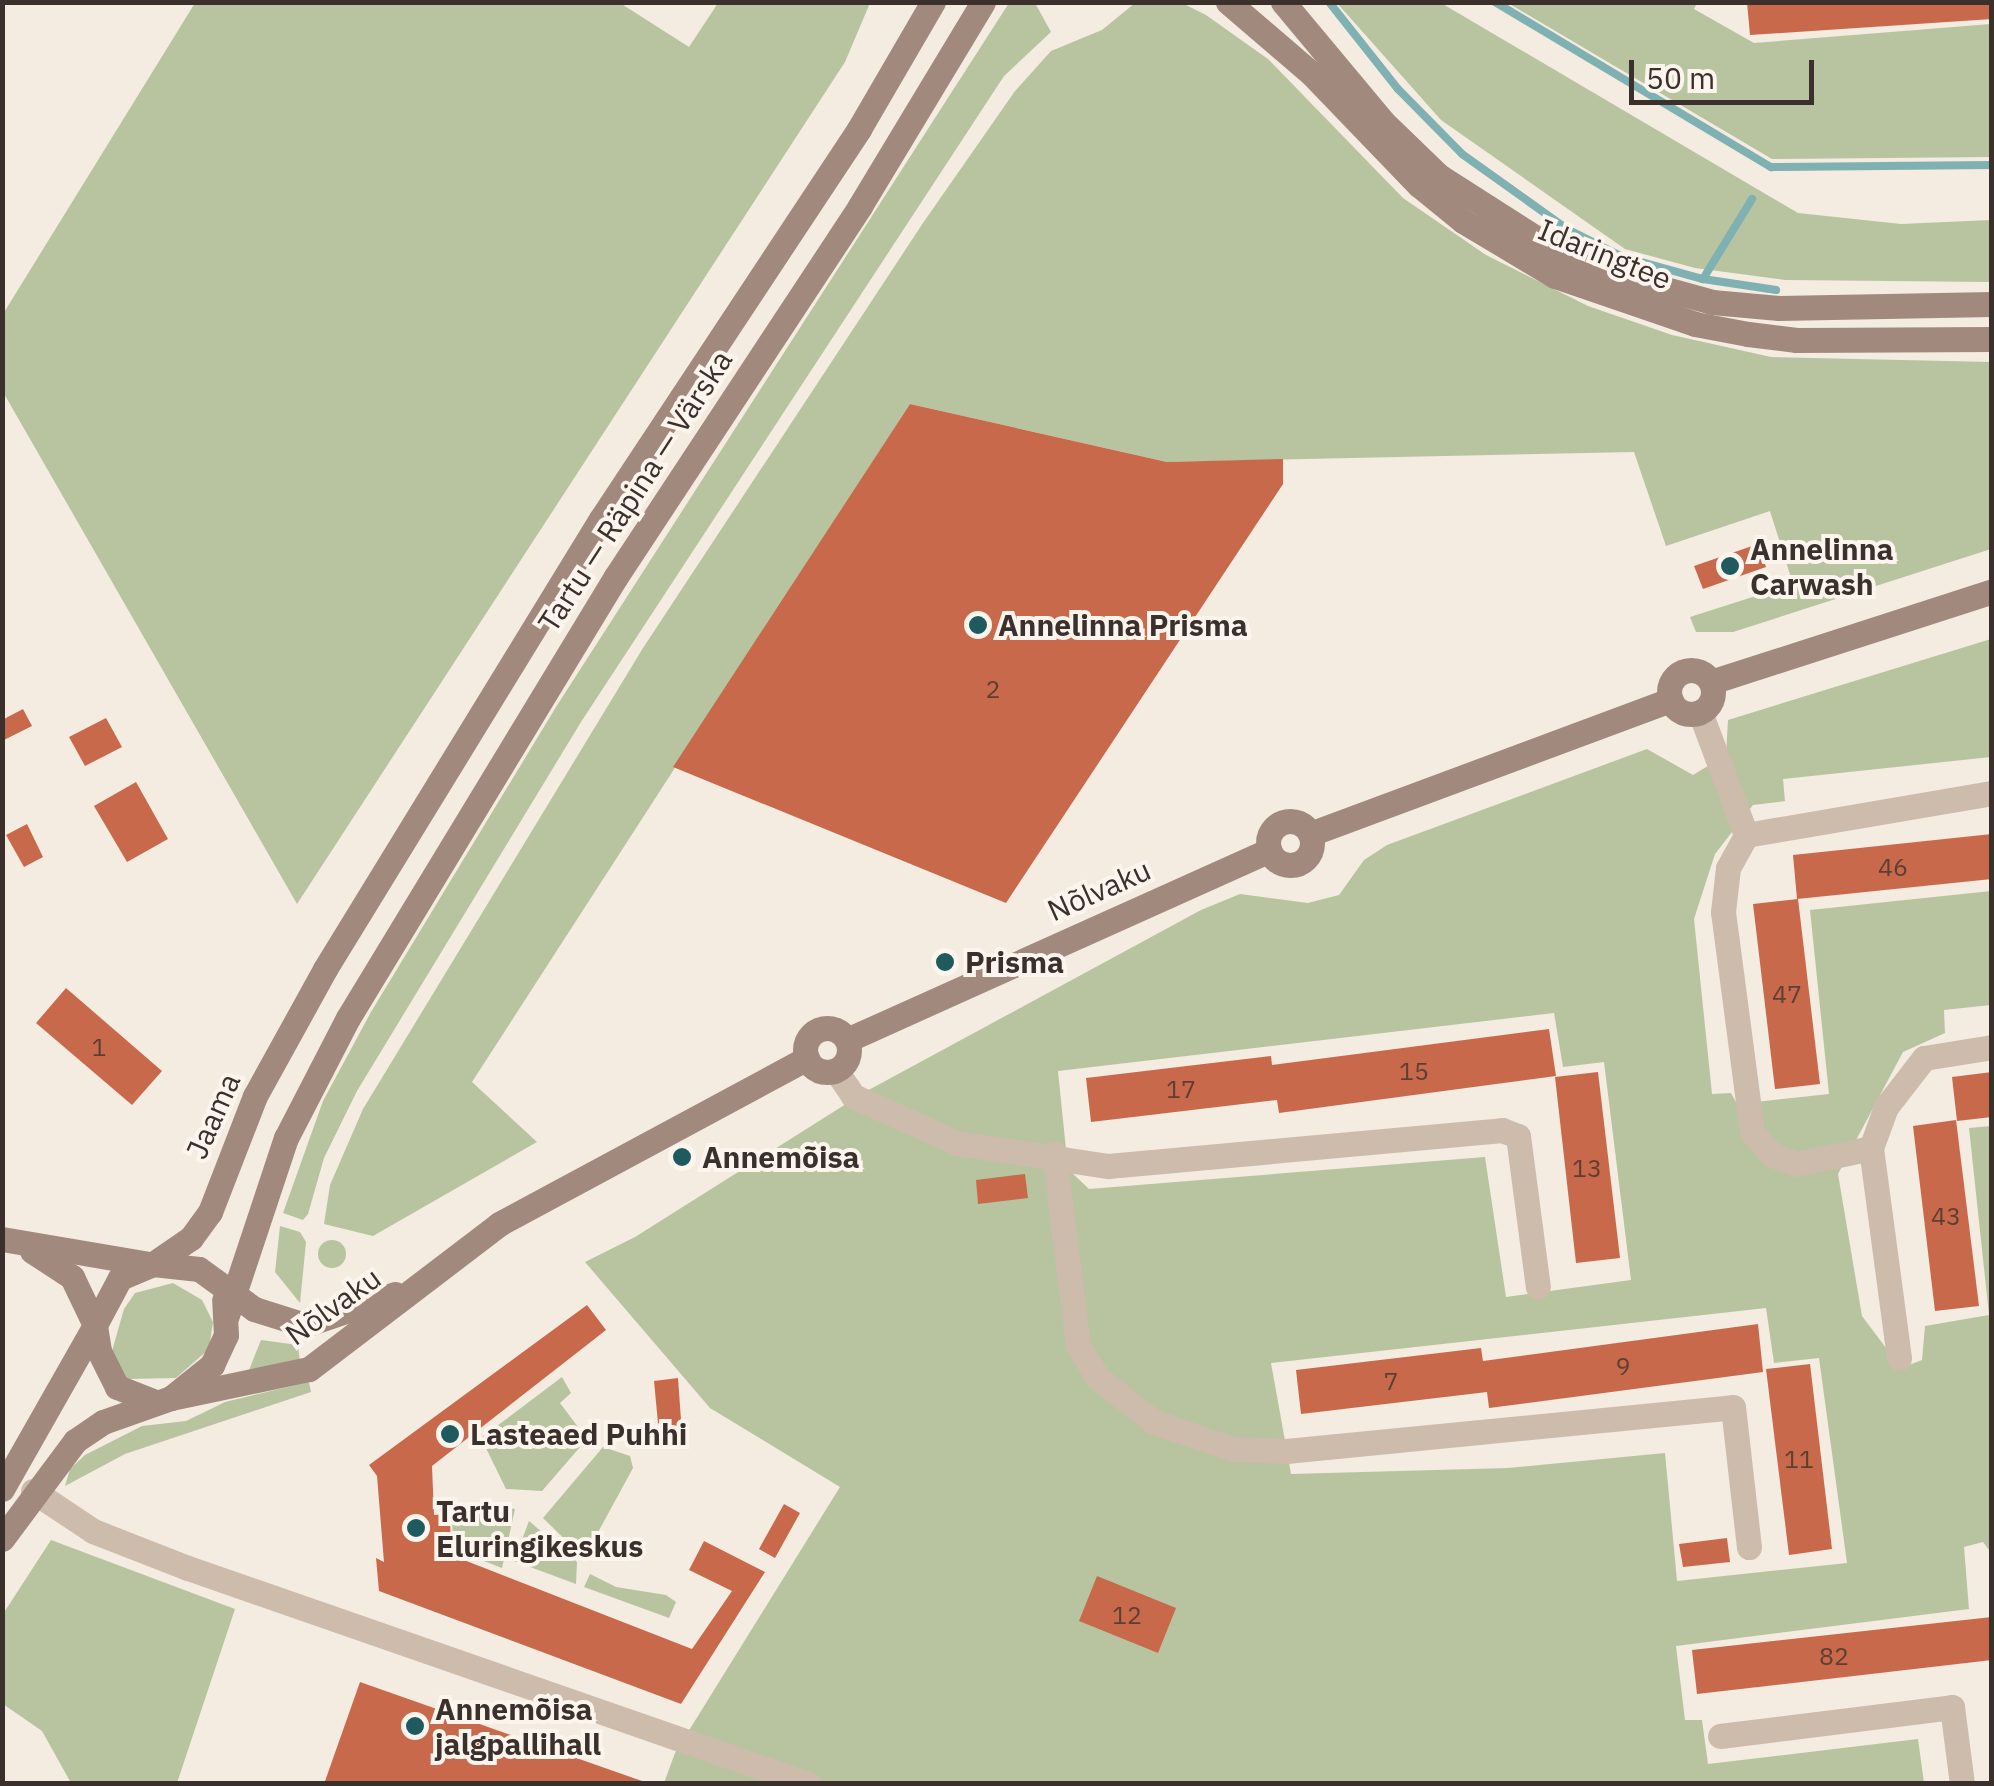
<!DOCTYPE html>
<meta charset="utf-8">
<style>
body{margin:0}
#map{position:relative;width:1994px;height:1786px;overflow:hidden;background:#f4ebe1;font-family:"IBM Plex Sans",sans-serif}
div>[style]{position:absolute}
[style*='--x']{left:calc(var(--x)*1px);top:calc(var(--y)*1px);width:calc(var(--w)*1px);rotate:calc(var(--a)*1deg)}
.green>*{inset:0;background:#b8c4a0}
.round{border-radius:50%}
.stream>*{height:8px;margin:-4px;padding:0 4px;transform-origin:4px;border-radius:4px;background:#7fb0b2}
.building>*{inset:0;background:#c8694b}
.street>*{height:25px;margin:-12.5px;padding:0 12.5px;transform-origin:12.5px;border-radius:12.5px;background:#cdbbac}
.secondary>*{height:25px;margin:-12.5px;padding:0 12.5px;transform-origin:12.5px;border-radius:12.5px;background:#a18a7d}
.secondary>.ring{margin:-12.5px;padding:0;box-sizing:content-box;background:none;border:25px solid #a18a7d;border-radius:50%}
.dots>*{width:28px;height:28px;translate:-50% -50%;box-sizing:border-box;border:5px solid #fbf5ee;border-radius:50%}
span{translate:-50% -50%;white-space:nowrap;text-align:center;line-height:1.15;-webkit-text-stroke:8px #fbf5ee;paint-order:stroke}
.number-label{font-size:25px;color:#5e3e33}
.number-label span{-webkit-text-stroke-width:0}
.street-label{font-size:30px;color:#3b302b}
.poi-label{font-size:30px;color:#3b302b;font-weight:700}
.left{translate:0 -50%;text-align:left}
.frame{position:absolute;inset:0;border:5px solid #3b302b;pointer-events:none}
.scale{position:absolute;left:1629px;top:60px;width:185px;height:45px;box-sizing:border-box;border:5px solid #3b302b;border-top:0;padding-left:12px;font-size:30px;line-height:35px;white-space:nowrap;color:#3b302b;-webkit-text-stroke:8px #fbf5ee;paint-order:stroke}
</style>
<div id="map">
<div class="green">
<div style="clip-path:polygon(195px 3px,620px 3px,689px 47px,718px 3px,870px 3px,845px 62px,297px 904px,3px 392px,3px 314px)"></div>
<div style="clip-path:polygon(1009px 3px,1035px 3px,1051px 32px,1004px 76px,581px 722px,357px 1091px,324px 1158px,308px 1214px,303px 1220px,283px 1213px,323px 1101px,371px 1012px,556px 707px)"></div>
<div style="clip-path:polygon(1135px 3px,1182px 3px,1206px 15px,1268px 59px,1403px 198px,1486px 255px,1588px 306px,1672px 335px,1771px 357px,1991px 362px,1991px 549px,1733px 632px,1696px 632px,1690px 617px,1793px 584px,1770px 511px,1666px 546px,1634px 452px,1167px 462px,910px 404px,472px 1082px,537px 1142px,373px 1236px,324px 1224px,330px 1185px,363px 1109px,643px 648px,923px 223px,1015px 91px,1051px 51px,1102px 30px)"></div>
<div style="clip-path:polygon(1337px 3px,1441px 3px,1798px 213px,1901px 224px,1991px 220px,1991px 282px,1785px 280px,1695px 268px,1625px 249px,1441px 120px)"></div>
<div style="clip-path:polygon(1508px 3px,1697px 3px,1694px 9px,1754px 43px,1991px 24px,1991px 157px,1772px 159px)"></div>
<div style="clip-path:polygon(evenodd,1991px 639px,1991px 757px,1783px 779px,1785px 801px,1753px 805px,1715px 854px,1694px 919px,1712px 1094px,1731px 1093px,1737px 1104px,1829px 1094px,1810px 910px,1991px 891px,1991px 1005px,1944px 1010px,1945px 1033px,1903px 1052px,1838px 1174px,1862px 1316px,1901px 1368px,1922px 1360px,1925px 1326px,1989px 1315px,1969px 1128px,1991px 1126px,1992px 1554px,1983px 1542px,1964px 1547px,1969px 1609px,1676px 1646px,1685px 1720px,1702px 1720px,1708px 1764px,1918px 1739px,1924px 1783px,664px 1783px,675px 1753px,840px 1487px,710px 1408px,585px 1262px,635px 1237px,865px 1092px,1201px 910px,1240px 894px,1308px 903px,1339px 895px,1364px 860px,1387px 845px,1647px 749px,1693px 775px,1726px 755px,1728px 720px,1991px 639px,1554px 1013px,1563px 1067px,1604px 1062px,1631px 1280px,1506px 1297px,1485px 1157px,1089px 1189px,1068px 1169px,1058px 1071px,1554px 1013px,1991px 639px,1766px 1308px,1774px 1363px,1819px 1358px,1847px 1563px,1677px 1581px,1665px 1453px,1508px 1468px,1291px 1474px,1271px 1363px,1766px 1308px)"></div>
<div style="clip-path:polygon(280px 1226px,300px 1232px,306px 1242px,300px 1303px,275px 1272px)"></div>
<div class="round" style="left:318px;top:1240px;width:28px;height:28px"></div>
<div style="clip-path:polygon(173px 1283px,202px 1300px,213px 1322px,209px 1349px,176px 1378px,127px 1379px,112px 1351px,124px 1309px,135px 1293px)"></div>
<div style="clip-path:polygon(261px 1340px,298px 1345px,300px 1362px,249px 1370px)"></div>
<div style="clip-path:polygon(562px 1377px,571px 1393px,560px 1403px,587px 1439px,542px 1491px,506px 1489px,481px 1438px)"></div>
<div style="clip-path:polygon(309px 1382px,311px 1392px,125px 1454px,65px 1486px,70px 1469px,85px 1455px,142px 1426px,186px 1421px,225px 1402px)"></div>
<div style="clip-path:polygon(603px 1447px,630px 1456px,633px 1468px,584px 1558px,543px 1518px)"></div>
<div style="clip-path:polygon(489px 1504px,515px 1509px,502px 1568px,453px 1549px,452px 1509px)"></div>
<div style="clip-path:polygon(529px 1521px,577px 1562px,576px 1584px,514px 1561px)"></div>
<div style="clip-path:polygon(51px 1540px,235px 1609px,177px 1783px,71px 1783px,42px 1731px,3px 1704px,3px 1614px)"></div>
<div style="clip-path:polygon(590px 1574px,616px 1587px,666px 1595px,676px 1602px,669px 1618px,584px 1587px)"></div>
</div>
<div class="stream">
<div style="--x:1329;--y:2;--w:111;--a:51.6"></div>
<div style="--x:1398;--y:89;--w:91;--a:45.4"></div>
<div style="--x:1462;--y:154;--w:129;--a:35.5"></div>
<div style="--x:1567;--y:229;--w:63;--a:26.6"></div>
<div style="--x:1623;--y:257;--w:83;--a:15.4"></div>
<div style="--x:1703;--y:279;--w:94;--a:-58.5"></div>
<div style="--x:1495;--y:2;--w:322;--a:30.9"></div>
<div style="--x:1771;--y:167;--w:221;--a:-0.5"></div>
<div style="--x:1703;--y:279;--w:74;--a:8.6"></div>
</div>
<div class="building">
<div style="clip-path:polygon(1747px 2px,1992px 2px,1992px 19px,1750px 35px)"></div>
<div style="clip-path:polygon(910px 404px,1167px 462px,1283px 459px,1283px 484px,1006px 903px,673px 767px)"></div>
<div style="clip-path:polygon(1758px 544px,1766px 567px,1703px 589px,1694px 566px)"></div>
<div style="clip-path:polygon(23px 709px,32px 726px,2px 741px,2px 720px)"></div>
<div style="clip-path:polygon(106px 718px,122px 747px,85px 766px,69px 737px)"></div>
<div style="clip-path:polygon(136px 782px,168px 839px,127px 862px,94px 806px)"></div>
<div style="clip-path:polygon(27px 824px,43px 857px,24px 867px,6px 835px)"></div>
<div style="clip-path:polygon(1992px 834px,1992px 879px,1797px 899px,1793px 855px)"></div>
<div style="clip-path:polygon(1798px 899px,1820px 1084px,1775px 1089px,1753px 904px)"></div>
<div style="clip-path:polygon(66px 988px,162px 1071px,132px 1105px,36px 1023px)"></div>
<div style="clip-path:polygon(1549px 1029px,1556px 1076px,1279px 1113px,1277px 1100px,1091px 1122px,1086px 1078px,1271px 1056px,1272px 1065px)"></div>
<div style="clip-path:polygon(1598px 1072px,1620px 1258px,1576px 1263px,1555px 1077px)"></div>
<div style="clip-path:polygon(1992px 1072px,1992px 1117px,1957px 1121px,1952px 1077px)"></div>
<div style="clip-path:polygon(1956px 1120px,1979px 1306px,1935px 1311px,1913px 1126px)"></div>
<div style="clip-path:polygon(1025px 1174px,1028px 1198px,978px 1204px,976px 1180px)"></div>
<div style="clip-path:polygon(587px 1305px,606px 1330px,432px 1466px,434px 1515px,450px 1514px,451px 1555px,692px 1649px,732px 1591px,689px 1570px,704px 1541px,765px 1572px,681px 1704px,379px 1591px,376px 1558px,384px 1562px,377px 1476px,369px 1465px)"></div>
<div style="clip-path:polygon(1758px 1324px,1763px 1372px,1489px 1408px,1487px 1392px,1301px 1414px,1296px 1370px,1481px 1348px,1483px 1361px)"></div>
<div style="clip-path:polygon(1810px 1364px,1832px 1549px,1789px 1555px,1766px 1369px)"></div>
<div style="clip-path:polygon(678px 1378px,681px 1420px,672px 1433px,658px 1423px,654px 1381px)"></div>
<div style="clip-path:polygon(784px 1504px,800px 1513px,775px 1558px,759px 1549px)"></div>
<div style="clip-path:polygon(1727px 1538px,1730px 1562px,1683px 1567px,1679px 1544px)"></div>
<div style="clip-path:polygon(1097px 1576px,1176px 1608px,1158px 1653px,1079px 1621px)"></div>
<div style="clip-path:polygon(1992px 1617px,1992px 1660px,1697px 1694px,1692px 1650px)"></div>
<div style="clip-path:polygon(360px 1682px,642px 1781px,641px 1784px,324px 1784px)"></div>
</div>
<div class="street">
<div style="--x:1700;--y:712;--w:131;--a:69.5"></div>
<div style="--x:837;--y:1072;--w:29;--a:56"></div>
<div style="--x:853;--y:1096;--w:114;--a:24.3"></div>
<div style="--x:957;--y:1143;--w:153;--a:8.7"></div>
<div style="--x:1108;--y:1166;--w:396;--a:-5.2"></div>
<div style="--x:1502;--y:1130;--w:17;--a:21"></div>
<div style="--x:1518;--y:1136;--w:152;--a:82.5"></div>
<div style="--x:1871;--y:1148;--w:44;--a:-69.9"></div>
<div style="--x:1886;--y:1107;--w:62;--a:-52.2"></div>
<div style="--x:1924;--y:1058;--w:69;--a:-9.2"></div>
<div style="--x:1054;--y:1153;--w:194;--a:82.9"></div>
<div style="--x:1078;--y:1346;--w:39;--a:58"></div>
<div style="--x:1099;--y:1379;--w:70;--a:38"></div>
<div style="--x:1154;--y:1422;--w:83;--a:18.9"></div>
<div style="--x:1233;--y:1449;--w:53;--a:2.2"></div>
<div style="--x:1286;--y:1451;--w:449;--a:-5.6"></div>
<div style="--x:1733;--y:1407;--w:141;--a:83.5"></div>
<div style="--x:1899;--y:1358;--w:212;--a:-97.6"></div>
<div style="--x:1871;--y:1148;--w:76;--a:167.8"></div>
<div style="--x:1797;--y:1164;--w:27;--a:-160"></div>
<div style="--x:1772;--y:1155;--w:30;--a:-131"></div>
<div style="--x:1752;--y:1132;--w:222;--a:-97.5"></div>
<div style="--x:1723;--y:912;--w:44;--a:-83.5"></div>
<div style="--x:1728;--y:868;--w:38;--a:-61"></div>
<div style="--x:1746;--y:835;--w:250;--a:-9.7"></div>
<div style="--x:33;--y:1491;--w:72;--a:33.7"></div>
<div style="--x:93;--y:1531;--w:102;--a:21.3"></div>
<div style="--x:188;--y:1568;--w:657;--a:19.18"></div>
<div style="--x:1720;--y:1736;--w:234;--a:-7.1"></div>
<div style="--x:1952;--y:1707;--w:78;--a:82.6"></div>
</div>
<div class="secondary">
<div style="--x:1228;--y:2;--w:111;--a:40.6"></div>
<div style="--x:1312;--y:74;--w:154;--a:46.1"></div>
<div style="--x:1419;--y:185;--w:57;--a:39.3"></div>
<div style="--x:1463;--y:221;--w:107;--a:30.9"></div>
<div style="--x:1555;--y:276;--w:148;--a:18.9"></div>
<div style="--x:1695;--y:324;--w:54;--a:10.7"></div>
<div style="--x:1748;--y:334;--w:49;--a:7"></div>
<div style="--x:1797;--y:340;--w:195;--a:-0.3"></div>
<div style="--x:1283;--y:2;--w:156;--a:50.2"></div>
<div style="--x:1383;--y:122;--w:78;--a:44"></div>
<div style="--x:1439;--y:176;--w:165;--a:32.6"></div>
<div style="--x:1578;--y:265;--w:139;--a:15.4"></div>
<div style="--x:1712;--y:302;--w:67;--a:5.1"></div>
<div style="--x:1779;--y:308;--w:213;--a:-1.1"></div>
<div class="ring" style="left:1669px;top:670px;width:19px;height:19px"></div>
<div style="--x:1711;--y:682;--w:295;--a:-17.9"></div>
<div class="ring" style="left:1268px;top:821px;width:19px;height:19px"></div>
<div style="--x:1310;--y:834;--w:385;--a:-20.4"></div>
<div class="ring" style="left:805px;top:1028px;width:19px;height:19px"></div>
<div style="--x:847;--y:1040;--w:463;--a:-24.2"></div>
<div style="--x:2;--y:1239;--w:148;--a:9.7"></div>
<div style="--x:32;--y:1251;--w:48;--a:33"></div>
<div style="--x:72;--y:1277;--w:53;--a:64.4"></div>
<div style="--x:153;--y:1264;--w:46;--a:-34.4"></div>
<div style="--x:191;--y:1238;--w:32;--a:-54"></div>
<div style="--x:210;--y:1212;--w:124;--a:-68.8"></div>
<div style="--x:255;--y:1096;--w:145;--a:-61.1"></div>
<div style="--x:325;--y:969;--w:528;--a:-58.48"></div>
<div style="--x:601;--y:519;--w:468;--a:-56.5"></div>
<div style="--x:859;--y:129;--w:147;--a:-59.8"></div>
<div style="--x:227;--y:1315;--w:187;--a:-71.6"></div>
<div style="--x:286;--y:1138;--w:135;--a:-62.7"></div>
<div style="--x:348;--y:1018;--w:515;--a:-58.75"></div>
<div style="--x:615;--y:578;--w:445;--a:-56.6"></div>
<div style="--x:860;--y:206;--w:238;--a:-58.9"></div>
<div style="--x:171;--y:1398;--w:141;--a:-11.9"></div>
<div style="--x:309;--y:1369;--w:239;--a:-37.3"></div>
<div style="--x:499;--y:1224;--w:350;--a:-28.3"></div>
<div style="--x:155;--y:1402;--w:41;--a:-158.5"></div>
<div style="--x:117;--y:1387;--w:40;--a:-116.6"></div>
<div style="--x:99;--y:1351;--w:26;--a:-99"></div>
<div style="--x:95;--y:1325;--w:53;--a:-62"></div>
<div style="--x:120;--y:1278;--w:36;--a:-23"></div>
<div style="--x:153;--y:1264;--w:46;--a:6.2"></div>
<div style="--x:199;--y:1269;--w:68;--a:36"></div>
<div style="--x:254;--y:1309;--w:53;--a:17.4"></div>
<div style="--x:305;--y:1325;--w:95;--a:-19"></div>
<div style="--x:2;--y:1489;--w:189;--a:-60.4"></div>
<div style="--x:2;--y:1539;--w:122;--a:-53.3"></div>
<div style="--x:75;--y:1441;--w:34;--a:-34"></div>
<div style="--x:103;--y:1422;--w:72;--a:-19.4"></div>
<div style="--x:171;--y:1398;--w:53;--a:-38.8"></div>
<div style="--x:212;--y:1365;--w:33;--a:-65"></div>
<div style="--x:226;--y:1335;--w:35;--a:-93"></div>
</div>
<div class="dots">
<div style="left:1730px;top:566px;background:#1f5a5e"></div>
<div style="left:978px;top:625px;background:#1f5a5e"></div>
<div style="left:945px;top:962px;background:#1f5a5e"></div>
<div style="left:682px;top:1157px;background:#1f5a5e"></div>
<div style="left:450px;top:1434px;background:#1f5a5e"></div>
<div style="left:416px;top:1528px;background:#1f5a5e"></div>
<div style="left:415px;top:1726px;background:#1f5a5e"></div>
</div>
<div class="number-label">
<span style="left:993px;top:689px">2</span>
<span style="left:1893px;top:867px">46</span>
<span style="left:1787px;top:994px">47</span>
<span style="left:99px;top:1047px">1</span>
<span style="left:1414px;top:1071px">15</span>
<span style="left:1181px;top:1089px">17</span>
<span style="left:1587px;top:1168px">13</span>
<span style="left:1946px;top:1216px">43</span>
<span style="left:1623px;top:1366px">9</span>
<span style="left:1391px;top:1381px">7</span>
<span style="left:1799px;top:1459px">11</span>
<span style="left:1127px;top:1615px">12</span>
<span style="left:1834px;top:1656px">82</span>
</div>
<div class="street-label">
<span style="left:1605px;top:254px;rotate:22deg">Idaringtee</span>
<span style="left:635px;top:491px;rotate:-57deg">Tartu — Räpina — Värska</span>
<span style="left:1099px;top:890px;rotate:-24deg">Nõlvaku</span>
<span style="left:213px;top:1116px;rotate:-66deg">Jaama</span>
<span style="left:333px;top:1306px;rotate:-36deg">Nõlvaku</span>
</div>
<div class="poi-label">
<span class="left" style="left:1750px;top:566px">Annelinna<br>Carwash</span>
<span class="left" style="left:998px;top:625px">Annelinna Prisma</span>
<span class="left" style="left:965px;top:962px">Prisma</span>
<span class="left" style="left:702px;top:1157px">Annemõisa</span>
<span class="left" style="left:470px;top:1434px">Lasteaed Puhhi</span>
<span class="left" style="left:436px;top:1528px">Tartu<br>Eluringikeskus</span>
<span class="left" style="left:435px;top:1726px">Annemõisa<br>jalgpallihall</span>
</div>
<div class="frame"></div>
<div class="scale">50 m</div>
</div>
